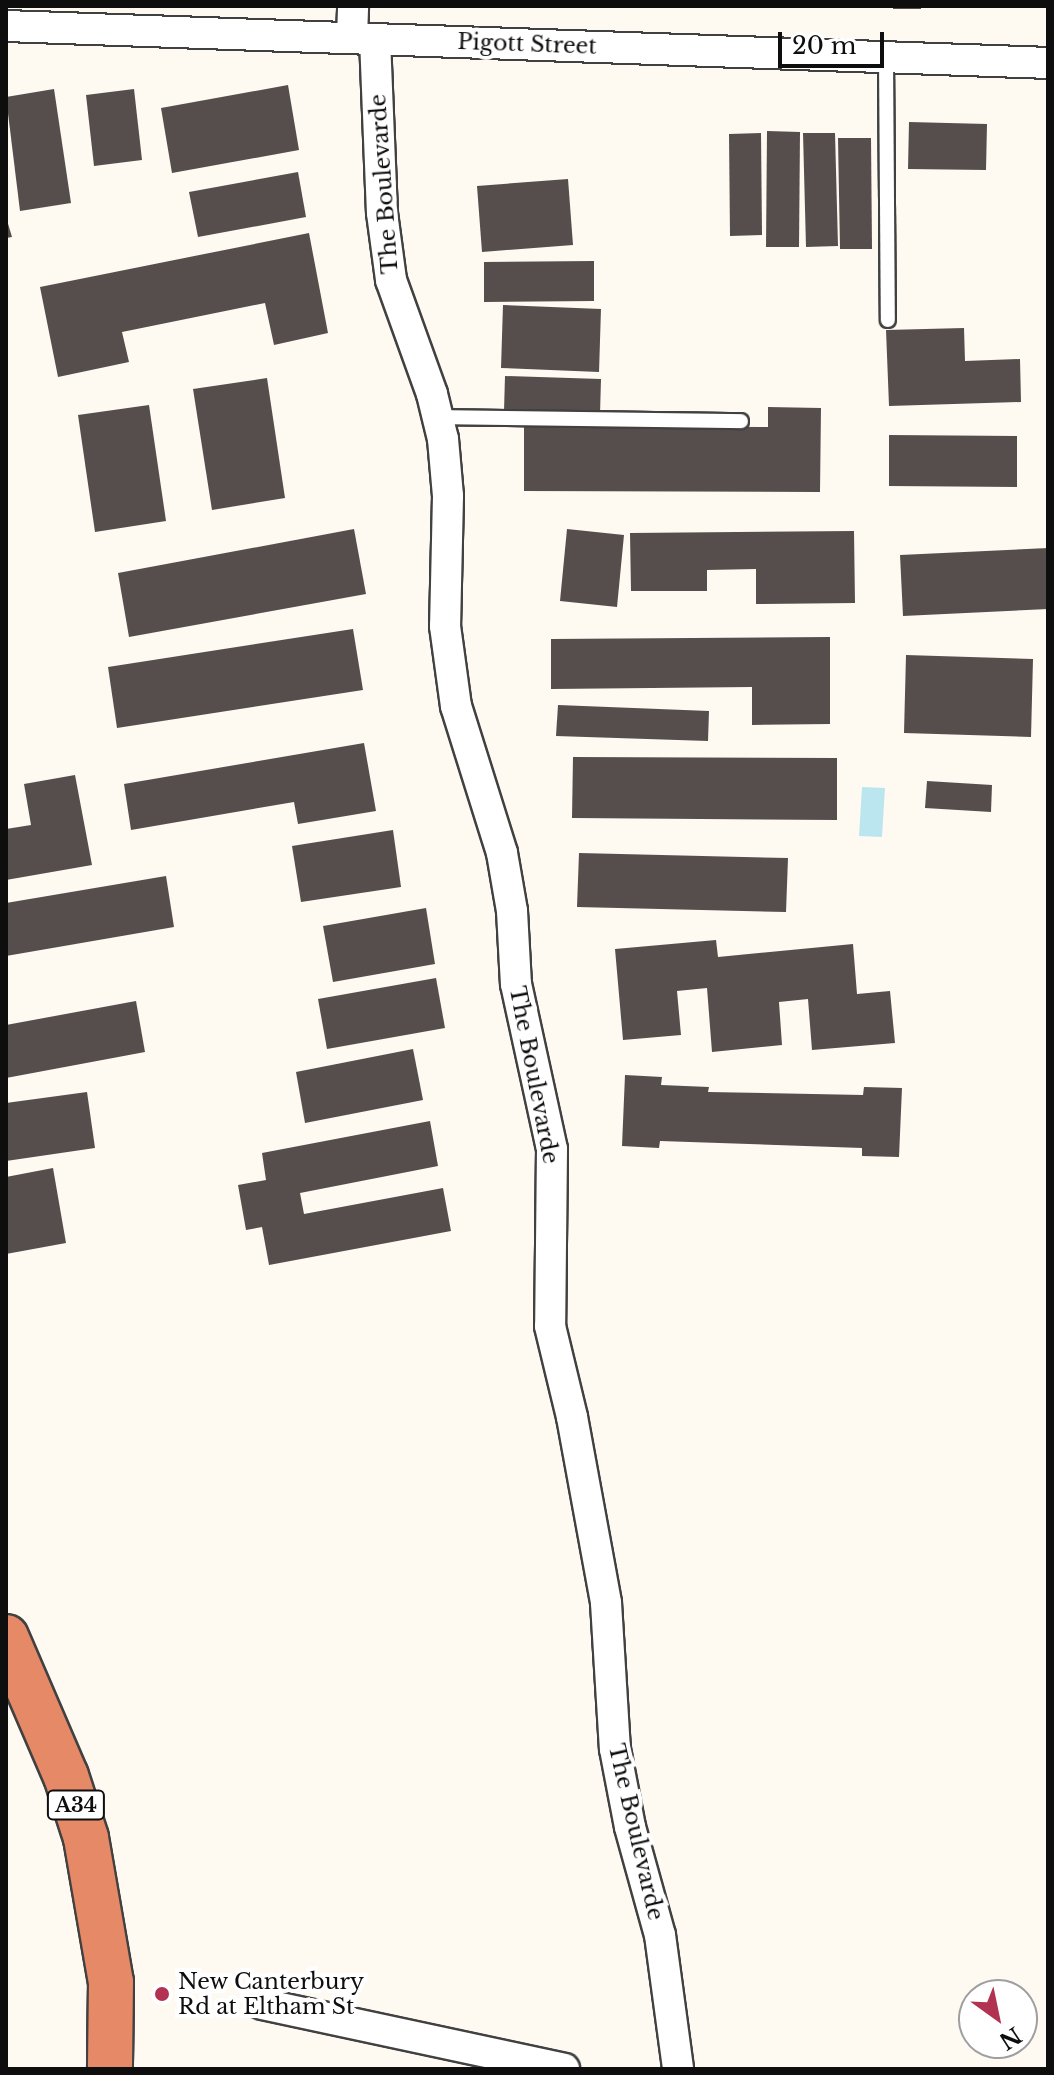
<!DOCTYPE html>
<style>
body{margin:0}
#map{position:relative;width:1054px;height:2075px;overflow:hidden;background:#fef9f1;font-family:"Libre Baskerville",serif}
div>[style]{position:absolute}
[style*='--x']{left:calc(var(--x)*1px);top:calc(var(--y)*1px);width:calc(var(--w)*1px);rotate:calc(var(--a)*1deg)}
.water>*{inset:0;background:#bbe6f0}
.building>*{inset:0;background:#564e4c}
.roads{filter:drop-shadow(2px 0 #414141) drop-shadow(-2px 0 #414141) drop-shadow(0 2px #414141) drop-shadow(0 -2px #414141)}
.lane>*{height:14px;margin:-7px;padding:0 7px;transform-origin:7px;border-radius:7px;background:#fff}
.street>*{height:30px;margin:-15px;padding:0 15px;transform-origin:15px;border-radius:15px;background:#fff}
.highway>*{height:44px;margin:-22px;padding:0 22px;transform-origin:22px;border-radius:22px;background:#e68967}
.dots>*{width:22px;height:22px;translate:-50% -50%;box-sizing:border-box;border:4px solid #fff;border-radius:50%}
span{translate:-50% -50%;white-space:nowrap;text-align:center;line-height:1.15;-webkit-text-stroke:8px #fff;paint-order:stroke}
.shield-label span{padding:2px 6px;background:#fff;border:2px solid;border-radius:6px;-webkit-text-stroke-width:0}
.shield-label{font-size:20px;color:#0e0e0e;font-weight:700}
.street-label{font-size:22px;color:#0e0e0e}
.poi-label{font-size:22px;color:#0e0e0e}
.left{translate:0 -50%;text-align:left}
.frame{position:absolute;inset:0;border:8px solid #0e0e0e;pointer-events:none}
.north{position:absolute;left:958px;top:1979px;width:80px;height:80px;box-sizing:border-box;background:#fff;border:2px solid #9f9f9f;border-radius:50%;rotate:147deg;font-size:22px;font-weight:700;line-height:32px;text-align:center;color:#0e0e0e}
.north::after{content:'';display:block;margin:auto;width:28px;height:36px;background:#b13351;clip-path:polygon(50% 0,100% 100%,50% 72%,0 100%)}
.scale{position:absolute;left:778px;top:32px;width:106px;height:36px;box-sizing:border-box;border:4px solid #0e0e0e;border-top:0;padding-left:10px;font-size:24px;line-height:28px;white-space:nowrap;color:#0e0e0e;-webkit-text-stroke:6px #fff;paint-order:stroke}
</style>
<div id="map">
<div class="water">
<div style="clip-path:polygon(862px 787px,885px 788px,882px 837px,859px 836px)"></div>
</div>
<div class="building">
<div style="clip-path:polygon(893px 6px,921px 6px,921px 9px,893px 9px)"></div>
<div style="clip-path:polygon(288px 85px,299px 150px,172px 173px,161px 108px)"></div>
<div style="clip-path:polygon(54px 89px,71px 203px,20px 211px,6px 97px)"></div>
<div style="clip-path:polygon(134px 89px,142px 160px,94px 166px,86px 95px)"></div>
<div style="clip-path:polygon(909px 122px,987px 124px,986px 170px,908px 169px)"></div>
<div style="clip-path:polygon(767px 131px,800px 132px,799px 247px,766px 247px)"></div>
<div style="clip-path:polygon(761px 133px,762px 235px,730px 236px,729px 134px)"></div>
<div style="clip-path:polygon(803px 133px,835px 133px,838px 246px,806px 247px)"></div>
<div style="clip-path:polygon(838px 138px,871px 138px,872px 249px,840px 249px)"></div>
<div style="clip-path:polygon(298px 172px,306px 217px,198px 237px,189px 192px)"></div>
<div style="clip-path:polygon(568px 179px,573px 245px,482px 252px,477px 186px)"></div>
<div style="clip-path:polygon(6px 217px,12px 237px,6px 238px)"></div>
<div style="clip-path:polygon(309px 233px,328px 333px,274px 345px,265px 303px,122px 332px,129px 362px,58px 377px,40px 287px)"></div>
<div style="clip-path:polygon(594px 261px,594px 301px,484px 302px,484px 262px)"></div>
<div style="clip-path:polygon(503px 305px,601px 309px,599px 372px,501px 368px)"></div>
<div style="clip-path:polygon(964px 328px,965px 361px,1020px 359px,1021px 402px,889px 406px,886px 330px)"></div>
<div style="clip-path:polygon(505px 376px,601px 379px,600px 414px,504px 411px)"></div>
<div style="clip-path:polygon(267px 378px,285px 498px,212px 510px,193px 389px)"></div>
<div style="clip-path:polygon(149px 405px,166px 521px,95px 532px,78px 415px)"></div>
<div style="clip-path:polygon(768px 407px,821px 408px,820px 492px,524px 491px,524px 426px,768px 427px)"></div>
<div style="clip-path:polygon(889px 435px,1017px 436px,1017px 487px,889px 486px)"></div>
<div style="clip-path:polygon(354px 529px,366px 594px,129px 637px,118px 573px)"></div>
<div style="clip-path:polygon(567px 529px,624px 535px,617px 607px,560px 601px)"></div>
<div style="clip-path:polygon(854px 531px,855px 603px,756px 604px,756px 569px,707px 570px,707px 591px,631px 591px,630px 533px)"></div>
<div style="clip-path:polygon(1048px 548px,1048px 609px,903px 616px,900px 555px)"></div>
<div style="clip-path:polygon(353px 629px,363px 690px,117px 728px,108px 667px)"></div>
<div style="clip-path:polygon(830px 637px,830px 724px,752px 725px,752px 687px,551px 689px,551px 639px)"></div>
<div style="clip-path:polygon(906px 655px,1033px 659px,1031px 737px,904px 733px)"></div>
<div style="clip-path:polygon(558px 705px,709px 711px,708px 741px,556px 736px)"></div>
<div style="clip-path:polygon(364px 743px,376px 811px,298px 824px,294px 802px,131px 830px,124px 784px)"></div>
<div style="clip-path:polygon(573px 757px,837px 758px,837px 820px,572px 818px)"></div>
<div style="clip-path:polygon(75px 775px,92px 865px,6px 880px,6px 829px,31px 825px,24px 784px)"></div>
<div style="clip-path:polygon(927px 781px,992px 785px,991px 812px,925px 808px)"></div>
<div style="clip-path:polygon(393px 830px,401px 887px,301px 902px,292px 846px)"></div>
<div style="clip-path:polygon(579px 853px,788px 858px,786px 912px,577px 907px)"></div>
<div style="clip-path:polygon(166px 876px,174px 927px,6px 956px,6px 903px)"></div>
<div style="clip-path:polygon(426px 908px,435px 964px,333px 982px,323px 926px)"></div>
<div style="clip-path:polygon(716px 940px,718px 957px,853px 944px,857px 994px,890px 991px,895px 1043px,812px 1050px,808px 999px,779px 1002px,782px 1045px,712px 1052px,707px 988px,677px 991px,681px 1035px,623px 1040px,615px 949px)"></div>
<div style="clip-path:polygon(436px 978px,445px 1028px,327px 1049px,318px 999px)"></div>
<div style="clip-path:polygon(136px 1001px,145px 1052px,6px 1078px,6px 1025px)"></div>
<div style="clip-path:polygon(413px 1049px,423px 1100px,305px 1123px,296px 1072px)"></div>
<div style="clip-path:polygon(625px 1075px,662px 1077px,661px 1085px,709px 1087px,708px 1092px,863px 1095px,864px 1087px,902px 1088px,899px 1157px,862px 1156px,862px 1148px,660px 1141px,659px 1148px,622px 1146px)"></div>
<div style="clip-path:polygon(87px 1092px,95px 1148px,6px 1161px,6px 1103px)"></div>
<div style="clip-path:polygon(430px 1121px,438px 1166px,300px 1193px,304px 1214px,443px 1188px,451px 1231px,269px 1265px,262px 1227px,246px 1230px,238px 1185px,266px 1180px,262px 1153px)"></div>
<div style="clip-path:polygon(53px 1168px,66px 1243px,6px 1254px,6px 1177px)"></div>
</div>
<div class="roads">
<div class="lane">
<div style="--x:886;--y:57;--w:263;--a:89.6"></div>
<div style="--x:439;--y:417;--w:302;--a:0.8"></div>
</div>
<div class="street">
<div style="--x:6;--y:26;--w:1043;--a:2.03"></div>
<div style="--x:352;--y:38;--w:32;--a:-88"></div>
<div style="--x:375;--y:39;--w:174;--a:87.7"></div>
<div style="--x:382;--y:213;--w:68;--a:82.3"></div>
<div style="--x:391;--y:280;--w:121;--a:70.2"></div>
<div style="--x:432;--y:394;--w:46;--a:76.3"></div>
<div style="--x:443;--y:439;--w:57;--a:85"></div>
<div style="--x:448;--y:496;--w:130;--a:91.3"></div>
<div style="--x:445;--y:626;--w:81;--a:82.2"></div>
<div style="--x:456;--y:706;--w:154;--a:72.6"></div>
<div style="--x:502;--y:853;--w:59;--a:80.2"></div>
<div style="--x:512;--y:911;--w:73;--a:86.9"></div>
<div style="--x:516;--y:984;--w:169;--a:77.7"></div>
<div style="--x:552;--y:1149;--w:177;--a:90.6"></div>
<div style="--x:550;--y:1326;--w:94;--a:76.4"></div>
<div style="--x:572;--y:1417;--w:189;--a:79.6"></div>
<div style="--x:606;--y:1603;--w:146;--a:86.5"></div>
<div style="--x:615;--y:1749;--w:79;--a:79.1"></div>
<div style="--x:630;--y:1827;--w:112;--a:74.5"></div>
<div style="--x:660;--y:1935;--w:135;--a:82.3"></div>
<div style="--x:262;--y:2004;--w:309;--a:12.1"></div>
</div>
<div class="highway">
<div style="--x:6;--y:1637;--w:151;--a:66.7"></div>
<div style="--x:66;--y:1776;--w:65;--a:72.1"></div>
<div style="--x:86;--y:1838;--w:146;--a:80.2"></div>
<div style="--x:111;--y:1982;--w:87;--a:90.7"></div>
</div>
</div>
<div class="dots">
<div style="left:162px;top:1994px;background:#b13351"></div>
</div>
<div class="shield-label">
<span style="left:76px;top:1805px">A34</span>
</div>
<div class="street-label">
<span style="left:527px;top:44px;rotate:2deg">Pigott Street</span>
<span style="left:384px;top:184px;rotate:-94deg">The Boulevarde</span>
<span style="left:534px;top:1075px;rotate:79deg">The Boulevarde</span>
<span style="left:636px;top:1832px;rotate:77deg">The Boulevarde</span>
</div>
<div class="poi-label">
<span class="left" style="left:178px;top:1994px">New Canterbury<br>Rd at Eltham St</span>
</div>
<div class="frame"></div>
<div class="north">N</div>
<div class="scale">20 m</div>
</div>
